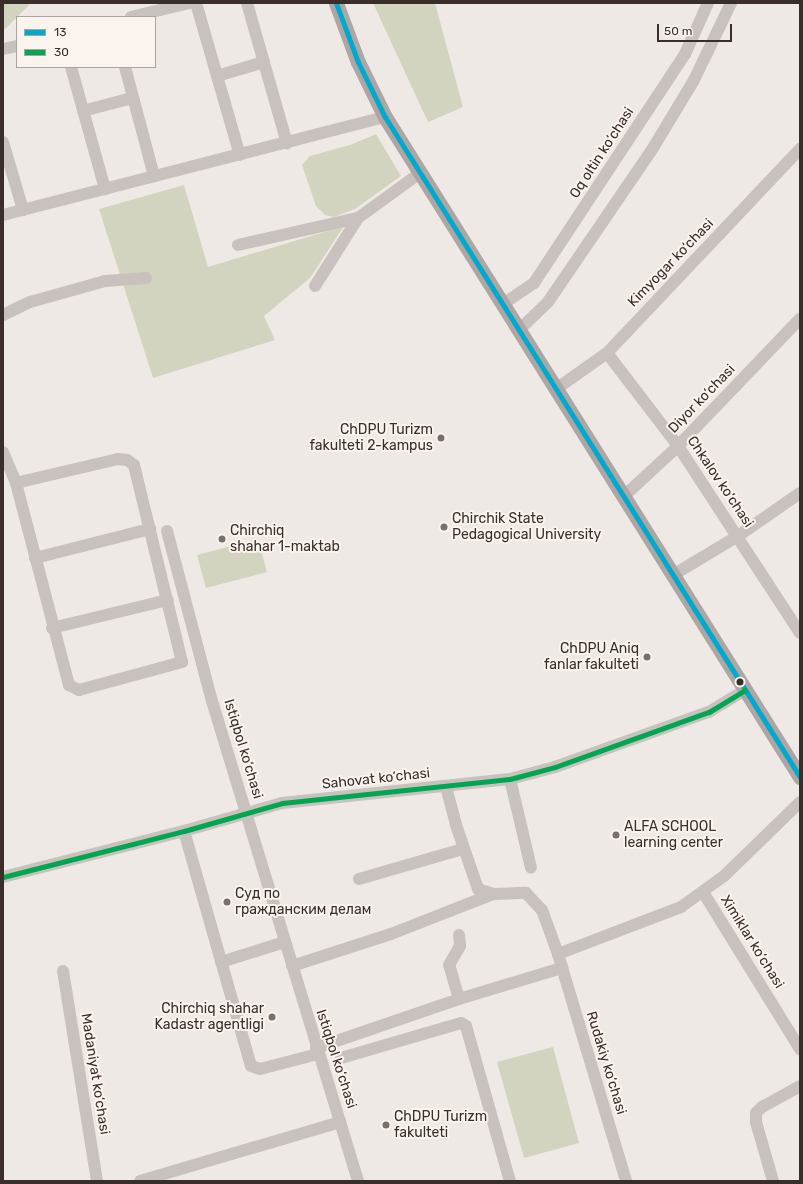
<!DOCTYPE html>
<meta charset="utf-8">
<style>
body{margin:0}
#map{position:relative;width:803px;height:1184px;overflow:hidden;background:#efe9e5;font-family:Rubik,sans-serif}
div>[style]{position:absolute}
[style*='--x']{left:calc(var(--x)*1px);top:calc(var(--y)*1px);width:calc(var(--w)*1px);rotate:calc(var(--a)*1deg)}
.green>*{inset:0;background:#d2d4c0}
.minor>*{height:12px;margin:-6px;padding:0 6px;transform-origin:6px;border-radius:6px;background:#c8c1be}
.major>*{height:15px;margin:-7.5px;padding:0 7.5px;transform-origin:7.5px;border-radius:7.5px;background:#ada6a3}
.bus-1>*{height:5px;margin:-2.5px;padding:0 2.5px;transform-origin:2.5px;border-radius:2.5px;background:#00a9ce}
.bus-2>*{height:5px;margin:-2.5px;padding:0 2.5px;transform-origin:2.5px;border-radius:2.5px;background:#00a651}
.dots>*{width:11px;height:11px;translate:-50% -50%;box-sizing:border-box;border:2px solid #faf3ee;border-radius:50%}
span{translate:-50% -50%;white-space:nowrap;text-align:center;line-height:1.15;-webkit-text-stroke:4px #faf3ee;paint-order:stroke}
.street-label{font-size:14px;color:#3a2e2b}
.poi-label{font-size:14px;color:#3a2e2b}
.right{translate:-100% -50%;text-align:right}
.left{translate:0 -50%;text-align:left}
.frame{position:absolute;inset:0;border:4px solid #3a2e2b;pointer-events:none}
.legend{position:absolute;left:16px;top:16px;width:140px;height:52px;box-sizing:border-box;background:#faf3ee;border:1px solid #ada4a0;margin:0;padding:5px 7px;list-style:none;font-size:12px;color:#3a2e2b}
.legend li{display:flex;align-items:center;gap:8px;height:20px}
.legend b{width:20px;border:1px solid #ada4a0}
.scale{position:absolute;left:657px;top:24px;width:75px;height:18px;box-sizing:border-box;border:2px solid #3a2e2b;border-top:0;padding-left:5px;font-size:12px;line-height:14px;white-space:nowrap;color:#3a2e2b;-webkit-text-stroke:3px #faf3ee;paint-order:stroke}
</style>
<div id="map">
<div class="green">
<div style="clip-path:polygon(3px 3px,31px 3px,3px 31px)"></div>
<div style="clip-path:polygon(373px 3px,435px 3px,463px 107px,428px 122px)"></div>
<div style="clip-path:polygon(376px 134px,401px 176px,355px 209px,334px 217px,325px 215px,316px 206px,302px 165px,310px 156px,350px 145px)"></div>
<div style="clip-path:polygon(184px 185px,208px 267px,344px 226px,310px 278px,264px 316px,275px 340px,153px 378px,99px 209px)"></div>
<div style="clip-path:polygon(258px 539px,267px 572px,206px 588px,197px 555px)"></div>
<div style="clip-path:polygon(553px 1047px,579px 1143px,524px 1158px,497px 1062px)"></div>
</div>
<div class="minor">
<div style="--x:196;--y:3;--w:158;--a:73.9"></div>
<div style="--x:247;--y:3;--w:146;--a:74.1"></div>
<div style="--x:131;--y:17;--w:60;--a:-13.6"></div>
<div style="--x:3;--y:49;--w:14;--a:-12"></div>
<div style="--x:71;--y:67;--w:127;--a:74.4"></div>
<div style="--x:125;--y:67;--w:113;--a:75.1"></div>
<div style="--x:217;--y:76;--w:49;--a:-16.6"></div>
<div style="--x:83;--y:111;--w:51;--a:-14.9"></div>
<div style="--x:3;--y:142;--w:71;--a:73.6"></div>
<div style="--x:3;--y:215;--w:394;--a:-14.4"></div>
<div style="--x:238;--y:245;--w:123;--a:-12.7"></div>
<div style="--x:358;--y:218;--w:77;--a:-36"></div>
<div style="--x:315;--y:286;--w:80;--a:-57.7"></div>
<div style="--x:503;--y:304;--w:37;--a:-34"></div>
<div style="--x:534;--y:283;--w:274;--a:-56.6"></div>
<div style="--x:685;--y:54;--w:56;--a:-65.7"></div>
<div style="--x:3;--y:315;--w:30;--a:-26"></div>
<div style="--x:30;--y:302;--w:78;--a:-15.6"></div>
<div style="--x:105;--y:281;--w:41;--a:-4.2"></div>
<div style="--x:519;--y:330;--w:40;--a:-44"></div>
<div style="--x:548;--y:302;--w:186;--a:-55.7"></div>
<div style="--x:653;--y:148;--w:79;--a:-58.9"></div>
<div style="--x:694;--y:80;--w:85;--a:-64.3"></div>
<div style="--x:607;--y:353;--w:117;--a:52.6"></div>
<div style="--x:678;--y:446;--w:223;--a:56.9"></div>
<div style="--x:556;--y:389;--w:62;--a:-35.2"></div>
<div style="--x:607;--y:353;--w:281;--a:-46.6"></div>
<div style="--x:3;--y:452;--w:34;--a:67"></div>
<div style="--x:16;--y:483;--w:209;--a:75.3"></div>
<div style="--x:69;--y:685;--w:11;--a:27"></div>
<div style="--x:79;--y:690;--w:107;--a:-15.2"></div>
<div style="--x:182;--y:662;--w:203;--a:-103.7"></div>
<div style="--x:134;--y:465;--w:9;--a:-144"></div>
<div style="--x:127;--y:460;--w:9;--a:-174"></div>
<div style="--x:118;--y:459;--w:105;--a:166.8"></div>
<div style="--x:623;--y:497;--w:75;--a:-42.8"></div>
<div style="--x:678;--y:446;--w:176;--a:-46.2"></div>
<div style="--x:167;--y:531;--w:176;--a:75.2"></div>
<div style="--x:212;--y:701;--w:502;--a:73.08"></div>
<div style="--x:35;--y:558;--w:119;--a:-14.2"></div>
<div style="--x:673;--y:575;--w:76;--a:-31"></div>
<div style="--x:738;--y:536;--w:75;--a:-34.7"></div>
<div style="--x:52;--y:628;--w:119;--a:-13.6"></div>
<div style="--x:510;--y:779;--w:91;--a:76.7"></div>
<div style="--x:446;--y:787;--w:39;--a:75"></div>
<div style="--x:456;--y:825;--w:68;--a:71"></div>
<div style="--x:478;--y:889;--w:16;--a:18"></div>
<div style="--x:493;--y:894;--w:33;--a:-2"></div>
<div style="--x:526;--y:893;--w:23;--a:47"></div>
<div style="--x:542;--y:910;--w:47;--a:70"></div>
<div style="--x:558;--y:954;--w:237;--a:73.3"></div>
<div style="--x:184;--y:831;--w:244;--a:74.1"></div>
<div style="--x:251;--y:1066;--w:9;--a:18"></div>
<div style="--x:260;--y:1069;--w:60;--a:-14.5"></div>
<div style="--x:3;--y:877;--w:187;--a:-14.3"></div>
<div style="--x:184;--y:831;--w:102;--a:-15.9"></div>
<div style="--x:282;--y:803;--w:229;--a:-6"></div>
<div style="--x:510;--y:779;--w:47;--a:-14.9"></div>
<div style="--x:555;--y:767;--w:164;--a:-19.7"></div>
<div style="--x:709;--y:712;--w:42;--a:-31.4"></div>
<div style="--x:359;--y:879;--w:108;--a:-16.1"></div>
<div style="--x:703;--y:892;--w:185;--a:58.3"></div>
<div style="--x:558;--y:954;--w:132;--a:-20.9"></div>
<div style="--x:681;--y:907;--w:53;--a:-35.8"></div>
<div style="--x:724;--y:876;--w:106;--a:-44.2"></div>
<div style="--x:221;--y:962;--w:67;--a:-17.4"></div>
<div style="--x:292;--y:966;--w:104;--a:-17.9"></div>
<div style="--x:391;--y:934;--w:110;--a:-21.4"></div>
<div style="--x:63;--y:971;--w:213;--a:80.8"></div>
<div style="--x:459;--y:999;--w:35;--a:-106"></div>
<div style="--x:449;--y:965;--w:22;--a:-60"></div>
<div style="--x:460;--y:946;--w:11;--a:-95"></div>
<div style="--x:316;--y:1048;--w:151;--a:-18.9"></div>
<div style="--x:459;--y:999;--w:108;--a:-16.8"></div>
<div style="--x:341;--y:1058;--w:125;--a:-16.3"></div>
<div style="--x:461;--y:1023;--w:6;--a:31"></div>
<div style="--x:466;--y:1026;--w:161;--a:74.2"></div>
<div style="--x:140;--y:1181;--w:209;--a:-16.4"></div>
<div style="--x:773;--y:1181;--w:61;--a:-106.1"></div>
<div style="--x:756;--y:1122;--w:9;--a:-90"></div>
<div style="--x:756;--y:1113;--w:8;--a:-45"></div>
<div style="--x:762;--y:1107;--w:43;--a:-28.9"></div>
</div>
<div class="major">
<div style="--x:336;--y:3;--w:63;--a:69.6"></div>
<div style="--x:358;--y:62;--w:61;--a:63.9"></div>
<div style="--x:385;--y:117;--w:780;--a:57.84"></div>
</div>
<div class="bus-1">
<div style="--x:336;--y:3;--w:63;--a:69.6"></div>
<div style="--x:358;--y:62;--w:61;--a:63.9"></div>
<div style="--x:385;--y:117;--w:780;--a:57.84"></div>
</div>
<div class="bus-2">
<div style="--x:3;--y:877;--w:187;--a:-14.3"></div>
<div style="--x:184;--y:831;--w:102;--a:-15.9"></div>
<div style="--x:282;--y:803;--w:229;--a:-6"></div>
<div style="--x:510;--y:779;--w:47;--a:-14.9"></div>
<div style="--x:555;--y:767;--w:164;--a:-19.7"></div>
<div style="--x:709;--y:712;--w:42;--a:-31.4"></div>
</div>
<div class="dots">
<div style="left:441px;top:438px;background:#796f6c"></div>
<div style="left:444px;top:527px;background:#796f6c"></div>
<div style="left:222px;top:539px;background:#796f6c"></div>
<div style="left:647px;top:657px;background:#796f6c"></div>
<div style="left:740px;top:682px;background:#3a2e2b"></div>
<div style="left:616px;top:835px;background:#796f6c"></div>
<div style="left:227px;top:902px;background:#796f6c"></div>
<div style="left:272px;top:1017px;background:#796f6c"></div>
<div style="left:386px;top:1125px;background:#796f6c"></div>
</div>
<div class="street-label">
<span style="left:602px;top:153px;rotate:-57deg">Oq oltin ko‘chasi</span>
<span style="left:671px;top:263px;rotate:-46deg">Kimyogar ko‘chasi</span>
<span style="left:702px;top:399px;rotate:-46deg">Diyor ko‘chasi</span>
<span style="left:720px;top:482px;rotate:56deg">Chkalov ko‘chasi</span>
<span style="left:243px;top:749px;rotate:73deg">Istiqbol ko‘chasi</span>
<span style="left:376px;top:779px;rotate:-6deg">Sahovat ko‘chasi</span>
<span style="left:752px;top:942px;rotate:58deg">Ximiklar ko‘chasi</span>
<span style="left:336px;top:1059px;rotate:72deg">Istiqbol ko‘chasi</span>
<span style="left:606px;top:1063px;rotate:73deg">Rudakiy ko‘chasi</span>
<span style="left:95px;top:1074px;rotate:81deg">Madaniyat ko‘chasi</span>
</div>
<div class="poi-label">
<span class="right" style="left:433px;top:438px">ChDPU Turizm<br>fakulteti 2-kampus</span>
<span class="left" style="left:452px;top:527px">Chirchik State<br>Pedagogical University</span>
<span class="left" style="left:230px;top:539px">Chirchiq<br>shahar 1-maktab</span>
<span class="right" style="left:639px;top:657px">ChDPU Aniq<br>fanlar fakulteti</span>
<span class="left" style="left:624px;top:835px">ALFA SCHOOL<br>learning center</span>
<span class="left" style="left:235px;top:902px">Суд по<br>гражданским делам</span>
<span class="right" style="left:264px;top:1017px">Chirchiq shahar<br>Kadastr agentligi</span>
<span class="left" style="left:394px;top:1125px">ChDPU Turizm<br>fakulteti</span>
</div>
<div class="frame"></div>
<ul class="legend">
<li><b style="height:5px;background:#00a9ce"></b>13</li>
<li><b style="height:5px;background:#00a651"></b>30</li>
</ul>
<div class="scale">50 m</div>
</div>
